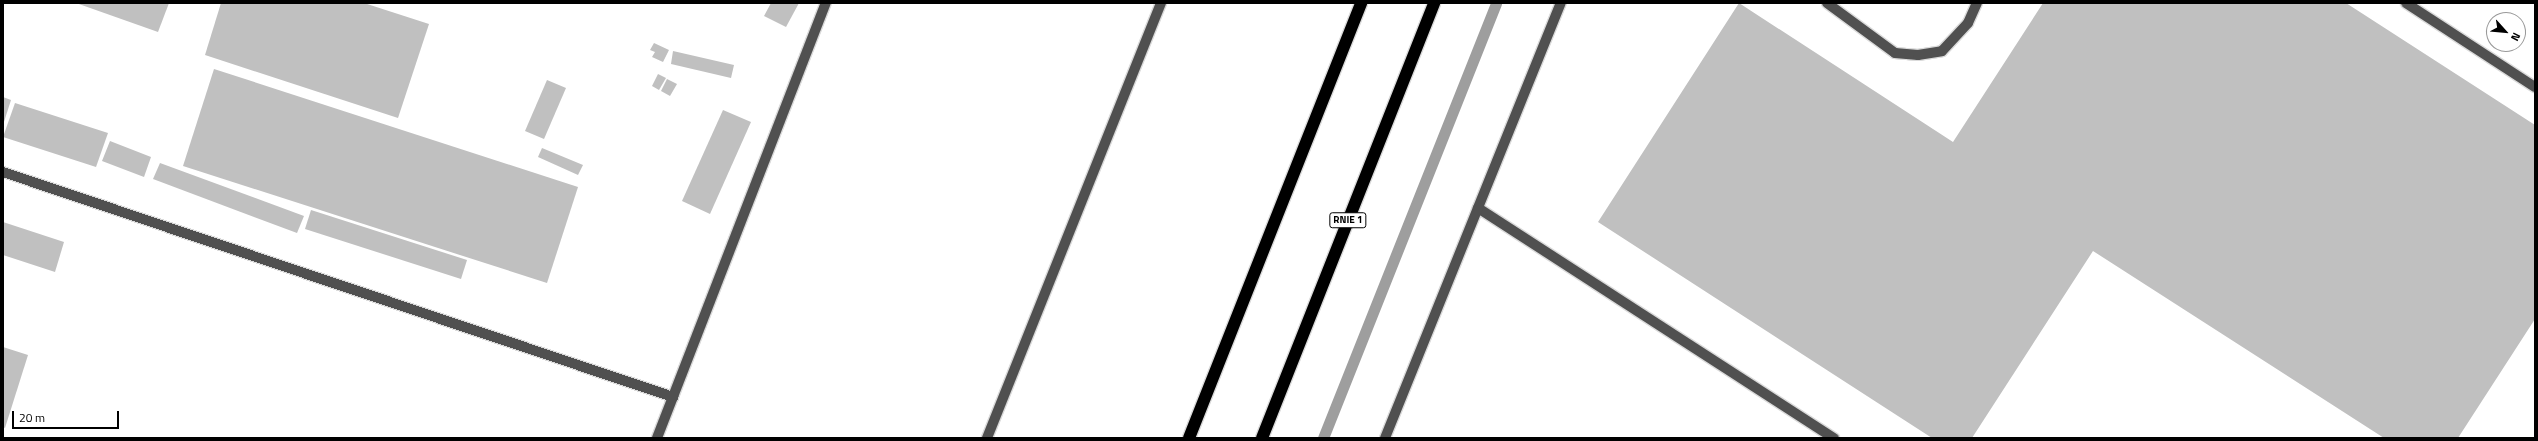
<!DOCTYPE html>
<style>
body{margin:0}
#map{position:relative;width:2538px;height:441px;overflow:hidden;background:#fff;font-family:"Titillium Web",sans-serif}
div>[style]{position:absolute}
[style*='--x']{left:calc(var(--x)*1px);top:calc(var(--y)*1px);width:calc(var(--w)*1px);rotate:calc(var(--a)*1deg)}
.stream>*{height:11px;margin:-5.5px;padding:0 5.5px;transform-origin:5.5px;border-radius:5.5px;background:#9e9e9e}
.building>*{inset:0;background:#c0c0c0}
.roads{filter:drop-shadow(1px 0 #dbdbdb) drop-shadow(-1px 0 #dbdbdb) drop-shadow(0 1px #dbdbdb) drop-shadow(0 -1px #dbdbdb)}
.minor>*{height:10px;margin:-5px;padding:0 5px;transform-origin:5px;border-radius:5px;background:#505050}
.highway>*{height:12px;margin:-6px;padding:0 6px;transform-origin:6px;border-radius:6px;background:#000}
span{translate:-50% -50%;white-space:nowrap;text-align:center;line-height:1.15;-webkit-text-stroke:3.5px #fff;paint-order:stroke}
.shield-label span{padding:1px 3px;background:#fff;border:1px solid;border-radius:3px;-webkit-text-stroke-width:0}
.shield-label{font-size:10px;color:#000;font-weight:700}
.frame{position:absolute;inset:0;border:4px solid #000;pointer-events:none}
.north{position:absolute;left:2486px;top:12px;width:40px;height:40px;box-sizing:border-box;background:#fff;border:1px solid #999;border-radius:50%;rotate:117deg;font-size:11px;font-weight:700;line-height:16px;text-align:center;color:#000}
.north::after{content:'';display:block;margin:auto;width:14px;height:18px;background:#000;clip-path:polygon(50% 0,100% 100%,50% 72%,0 100%)}
.scale{position:absolute;left:12px;top:411px;width:107px;height:18px;box-sizing:border-box;border:2px solid #000;border-top:0;padding-left:5px;font-size:12px;line-height:14px;white-space:nowrap;color:#000;-webkit-text-stroke:3px #fff;paint-order:stroke}
</style>
<div id="map">
<div class="stream">
<div style="--x:1323;--y:438;--w:468;--a:-68.3"></div>
</div>
<div class="building">
<div style="clip-path:polygon(76px 3px,169px 3px,158px 32px)"></div>
<div style="clip-path:polygon(221px 3px,364px 3px,429px 24px,398px 118px,205px 55px)"></div>
<div style="clip-path:polygon(771px 3px,799px 3px,786px 27px,764px 16px)"></div>
<div style="clip-path:polygon(1739px 3px,1953px 142px,2043px 3px,2346px 3px,2535px 125px,2535px 319px,2458px 438px,2384px 438px,2093px 251px,1972px 438px,1932px 438px,1598px 222px)"></div>
<div style="clip-path:polygon(654px 43px,669px 50px,663px 62px,652px 57px,655px 52px,650px 50px)"></div>
<div style="clip-path:polygon(673px 51px,734px 65px,731px 78px,671px 64px)"></div>
<div style="clip-path:polygon(214px 69px,578px 187px,547px 283px,183px 166px)"></div>
<div style="clip-path:polygon(658px 74px,666px 78px,659px 90px,652px 86px)"></div>
<div style="clip-path:polygon(667px 79px,677px 84px,670px 96px,661px 91px)"></div>
<div style="clip-path:polygon(547px 80px,566px 88px,544px 139px,525px 131px)"></div>
<div style="clip-path:polygon(3px 97px,11px 100px,3px 125px)"></div>
<div style="clip-path:polygon(15px 103px,108px 133px,96px 167px,3px 137px)"></div>
<div style="clip-path:polygon(723px 110px,751px 122px,710px 214px,682px 201px)"></div>
<div style="clip-path:polygon(110px 141px,151px 157px,144px 177px,102px 161px)"></div>
<div style="clip-path:polygon(542px 148px,583px 165px,578px 175px,538px 157px)"></div>
<div style="clip-path:polygon(160px 163px,304px 216px,297px 233px,153px 179px)"></div>
<div style="clip-path:polygon(311px 210px,467px 260px,461px 279px,305px 229px)"></div>
<div style="clip-path:polygon(3px 222px,64px 242px,55px 272px,3px 255px)"></div>
<div style="clip-path:polygon(3px 347px,28px 355px,5px 428px,3px 427px)"></div>
</div>
<div class="roads">
<div class="minor">
<div style="--x:1827;--y:3;--w:84;--a:36.3"></div>
<div style="--x:1895;--y:53;--w:23;--a:5"></div>
<div style="--x:1918;--y:55;--w:24;--a:-9"></div>
<div style="--x:1942;--y:51;--w:38;--a:-47"></div>
<div style="--x:1968;--y:23;--w:22;--a:-66"></div>
<div style="--x:2406;--y:3;--w:154;--a:33.1"></div>
<div style="--x:3;--y:172;--w:707;--a:18.56"></div>
<div style="--x:1478;--y:208;--w:424;--a:32.9"></div>
<div style="--x:657;--y:438;--w:467;--a:-68.8"></div>
<div style="--x:987;--y:438;--w:469;--a:-68.2"></div>
<div style="--x:1385;--y:438;--w:469;--a:-68"></div>
</div>
<div class="highway">
<div style="--x:1189;--y:438;--w:468;--a:-68.4"></div>
<div style="--x:1262;--y:438;--w:468;--a:-68.4"></div>
</div>
</div>
<div class="shield-label">
<span style="left:1348px;top:220px">RNIE 1</span>
</div>
<div class="frame"></div>
<div class="north">N</div>
<div class="scale">20 m</div>
</div>
